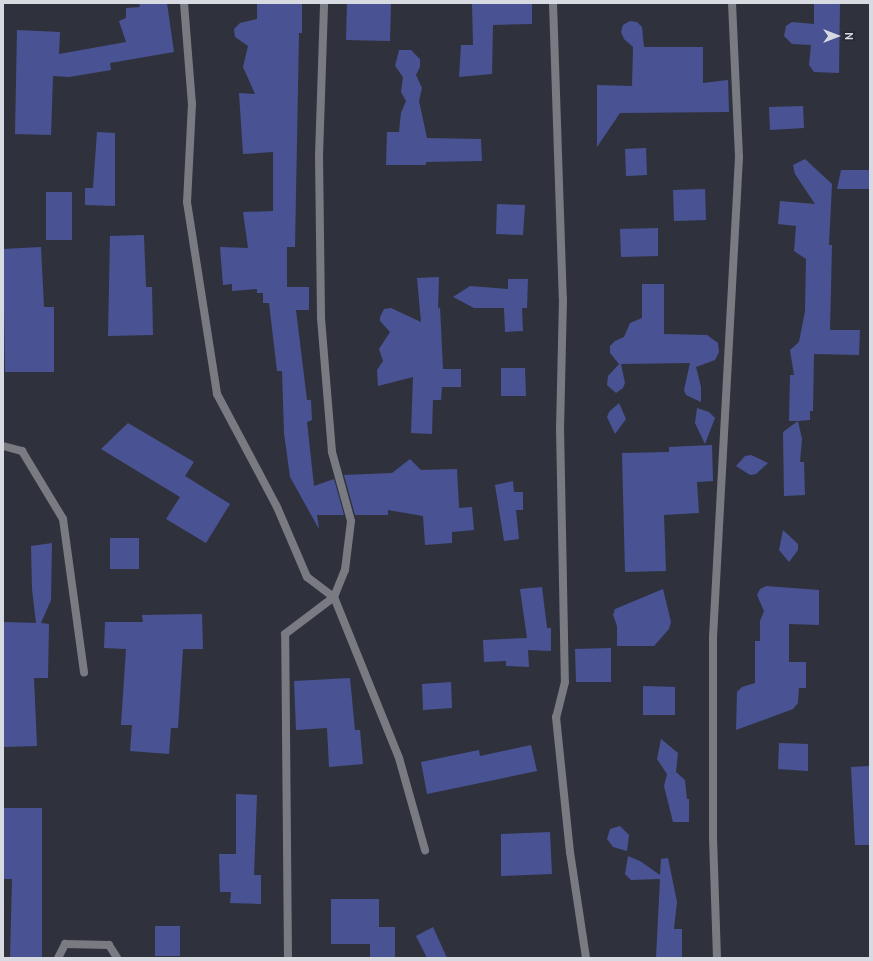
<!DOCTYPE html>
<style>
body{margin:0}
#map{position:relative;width:873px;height:961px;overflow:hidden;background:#2f323d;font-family:Ubuntu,sans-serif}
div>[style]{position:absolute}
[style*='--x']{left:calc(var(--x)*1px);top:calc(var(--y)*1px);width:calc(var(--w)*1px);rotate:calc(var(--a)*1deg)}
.building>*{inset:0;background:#495393}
.street>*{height:8px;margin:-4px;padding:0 4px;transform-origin:4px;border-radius:4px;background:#7a7b82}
span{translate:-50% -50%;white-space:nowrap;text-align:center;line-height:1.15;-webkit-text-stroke:3px #252833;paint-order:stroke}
.frame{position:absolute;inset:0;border:4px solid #d8dae2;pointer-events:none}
.north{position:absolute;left:817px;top:16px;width:40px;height:40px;-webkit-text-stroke:3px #252833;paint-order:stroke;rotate:90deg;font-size:11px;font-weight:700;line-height:16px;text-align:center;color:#d8dae2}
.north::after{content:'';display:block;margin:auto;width:14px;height:18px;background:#d8dae2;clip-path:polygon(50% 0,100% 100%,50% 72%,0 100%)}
</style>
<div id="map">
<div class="building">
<div style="clip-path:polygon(139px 3px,167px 3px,174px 52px,110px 63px,111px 70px,69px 77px,53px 76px,51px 135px,15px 134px,17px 30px,60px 32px,59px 54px,126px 42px,119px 21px,126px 18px,126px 8px,140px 7px)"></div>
<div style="clip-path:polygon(302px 3px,302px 33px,299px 33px,295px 247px,287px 247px,287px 287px,309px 287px,309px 310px,296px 310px,307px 400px,311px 400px,312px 420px,307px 422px,314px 486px,334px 479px,344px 515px,317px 515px,319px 529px,290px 477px,284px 433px,282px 371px,277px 371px,269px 303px,263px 303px,263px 293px,257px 293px,257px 289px,232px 291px,232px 284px,223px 285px,220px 247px,248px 248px,243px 212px,273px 211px,273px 152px,243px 154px,239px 93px,255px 94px,243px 67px,248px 46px,235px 37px,234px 29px,240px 23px,257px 19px,257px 4px)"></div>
<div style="clip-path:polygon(347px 3px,391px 3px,390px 41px,346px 40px)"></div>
<div style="clip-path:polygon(472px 3px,532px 3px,532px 24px,493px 25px,492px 74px,459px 77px,461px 45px,473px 45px)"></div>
<div style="clip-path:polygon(814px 3px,840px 3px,839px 73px,814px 72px,809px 65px,811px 45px,792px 44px,784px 36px,786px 26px,792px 22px,814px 24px)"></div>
<div style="clip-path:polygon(630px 21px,637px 22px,642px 27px,644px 47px,703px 47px,703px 83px,728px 80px,729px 112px,620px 113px,597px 147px,597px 85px,632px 86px,633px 47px,624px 39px,621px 32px,623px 25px)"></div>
<div style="clip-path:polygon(399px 50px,411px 50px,420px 59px,420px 67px,416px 75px,422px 88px,419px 101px,427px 138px,481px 139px,482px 161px,426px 162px,426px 165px,386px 165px,387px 132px,399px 132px,401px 113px,406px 101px,401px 92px,403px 77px,395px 66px)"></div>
<div style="clip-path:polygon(803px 106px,804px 128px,770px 130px,769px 107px)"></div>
<div style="clip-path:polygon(97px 132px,115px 133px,115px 206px,85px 205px,85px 188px,93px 188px)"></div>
<div style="clip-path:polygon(646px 148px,647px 175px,626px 176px,625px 149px)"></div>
<div style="clip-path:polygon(805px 159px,832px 184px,829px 245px,832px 245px,830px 330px,860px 330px,859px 355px,814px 354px,813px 411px,810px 411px,810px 420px,798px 421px,802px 439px,800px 462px,804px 462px,805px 495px,784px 496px,783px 432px,798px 421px,789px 421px,790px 375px,794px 375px,790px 350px,799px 342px,805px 311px,806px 259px,794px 251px,796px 226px,778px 224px,780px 201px,815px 204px,795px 174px,793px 165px)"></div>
<div style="clip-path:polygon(841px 170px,870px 170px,870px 189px,837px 189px)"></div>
<div style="clip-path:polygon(705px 189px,706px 220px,674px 221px,673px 190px)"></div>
<div style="clip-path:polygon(46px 192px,72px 192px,72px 240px,46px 240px)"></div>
<div style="clip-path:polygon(497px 204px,525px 205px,523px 235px,496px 234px)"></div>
<div style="clip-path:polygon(658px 228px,658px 256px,621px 257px,620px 229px)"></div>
<div style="clip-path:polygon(144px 235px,146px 287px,152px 287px,153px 335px,108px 336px,110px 236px)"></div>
<div style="clip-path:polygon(41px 247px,44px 307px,54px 307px,54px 372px,5px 372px,3px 249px)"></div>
<div style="clip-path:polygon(439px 277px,438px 309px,440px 307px,443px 369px,461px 369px,461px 387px,442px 387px,441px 400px,433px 400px,432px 434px,411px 433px,413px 377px,378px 386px,377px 370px,383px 361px,379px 349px,390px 332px,380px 321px,380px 317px,384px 309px,391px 308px,421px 322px,417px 278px)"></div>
<div style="clip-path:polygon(508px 279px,528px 279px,527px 308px,522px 308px,523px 331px,505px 332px,504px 308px,474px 308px,453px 297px,470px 286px,508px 289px)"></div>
<div style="clip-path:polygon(642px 284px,664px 284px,664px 334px,707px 335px,718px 343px,719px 352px,715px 360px,696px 367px,701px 387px,701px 402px,686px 395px,684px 390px,690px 363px,621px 364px,625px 383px,623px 388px,616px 393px,607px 385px,608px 376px,619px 364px,610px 353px,610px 346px,615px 341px,624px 337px,630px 323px,642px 318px)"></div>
<div style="clip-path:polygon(501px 368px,525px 368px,526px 396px,501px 396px)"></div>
<div style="clip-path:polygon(619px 403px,626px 419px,615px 434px,607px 417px,609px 412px)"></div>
<div style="clip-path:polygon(697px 408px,709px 412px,715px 418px,705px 444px,695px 423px)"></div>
<div style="clip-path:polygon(128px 423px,194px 462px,185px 476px,230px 504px,206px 543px,166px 519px,180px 497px,101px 449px)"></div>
<div style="clip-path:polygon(712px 445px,713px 481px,697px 482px,699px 513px,664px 515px,666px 571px,625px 572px,622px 453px,669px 452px,669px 447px)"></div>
<div style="clip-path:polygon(751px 455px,768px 463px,756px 474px,750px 475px,736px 466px,745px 456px)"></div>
<div style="clip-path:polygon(410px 459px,421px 470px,457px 469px,459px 508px,472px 507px,474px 530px,452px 532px,452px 543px,425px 545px,423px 516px,388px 510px,388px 515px,355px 515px,344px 475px,392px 473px)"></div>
<div style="clip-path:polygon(513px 481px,514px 492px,523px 492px,523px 510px,516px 510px,519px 539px,504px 541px,495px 485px)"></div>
<div style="clip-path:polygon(783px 530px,798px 544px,798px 550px,789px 562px,779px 550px)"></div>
<div style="clip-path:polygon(110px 538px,139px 538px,139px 569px,110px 569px)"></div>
<div style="clip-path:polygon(52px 543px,51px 600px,41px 623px,49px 624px,48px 678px,34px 678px,37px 746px,3px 747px,3px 622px,36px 623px,32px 589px,31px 546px)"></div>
<div style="clip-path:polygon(766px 586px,819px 590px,819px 625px,789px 624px,789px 662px,806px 662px,806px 688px,799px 688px,798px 703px,793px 709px,736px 730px,737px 692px,742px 687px,755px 683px,755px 641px,760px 641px,760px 621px,764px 611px,757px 595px,760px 589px)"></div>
<div style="clip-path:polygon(542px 587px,547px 628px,551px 628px,551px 651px,528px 650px,529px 667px,506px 666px,506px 661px,484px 662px,483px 640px,527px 638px,520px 589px)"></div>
<div style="clip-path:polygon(663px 589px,671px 622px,669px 629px,654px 646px,617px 646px,617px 626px,613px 615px,615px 609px)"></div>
<div style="clip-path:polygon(202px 614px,203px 649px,183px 649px,178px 728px,171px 728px,169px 754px,130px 751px,132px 725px,121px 725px,126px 649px,104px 648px,105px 622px,143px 622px,142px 615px)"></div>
<div style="clip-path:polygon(611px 648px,611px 682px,576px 682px,575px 649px)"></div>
<div style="clip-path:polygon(350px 678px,355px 730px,360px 730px,363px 764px,329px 767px,327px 728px,296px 730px,294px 681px)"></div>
<div style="clip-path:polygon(451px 682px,452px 708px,423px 710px,422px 684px)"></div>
<div style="clip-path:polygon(643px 686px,675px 687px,675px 715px,643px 715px)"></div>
<div style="clip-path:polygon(661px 739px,678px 753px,676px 772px,685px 780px,687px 799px,689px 799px,689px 822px,673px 822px,664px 786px,667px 774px,657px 759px)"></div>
<div style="clip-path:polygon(779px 743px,808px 744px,808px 771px,778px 769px)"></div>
<div style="clip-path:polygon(531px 745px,537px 771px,427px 794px,421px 762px,479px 750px,480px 756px)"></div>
<div style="clip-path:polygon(870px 766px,870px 845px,855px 845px,851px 767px)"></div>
<div style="clip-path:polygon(236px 794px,257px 795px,254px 875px,261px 875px,261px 904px,230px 903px,231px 892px,220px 892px,219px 854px,236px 854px)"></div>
<div style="clip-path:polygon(3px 808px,42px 808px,42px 958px,10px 958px,12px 879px,4px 879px)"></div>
<div style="clip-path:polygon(620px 826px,629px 835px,627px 851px,613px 847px,607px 839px,610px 829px)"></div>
<div style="clip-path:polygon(550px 832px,552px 874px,501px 876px,501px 834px)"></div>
<div style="clip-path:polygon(628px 856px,640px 861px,660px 875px,661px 859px,668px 858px,677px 902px,674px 929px,682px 929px,682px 958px,656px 958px,660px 879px,631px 880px,625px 874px)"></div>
<div style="clip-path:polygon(331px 899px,379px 899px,379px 927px,395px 927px,395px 958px,370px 958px,370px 944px,331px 944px)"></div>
<div style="clip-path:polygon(155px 926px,180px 926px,180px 956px,155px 956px)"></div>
<div style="clip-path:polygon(433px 927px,447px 958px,427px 958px,416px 936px)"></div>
</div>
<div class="street">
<div style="--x:184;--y:3;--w:101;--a:85.5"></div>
<div style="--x:192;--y:104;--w:98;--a:92.9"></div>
<div style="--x:187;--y:202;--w:194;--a:81.1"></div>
<div style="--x:217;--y:394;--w:128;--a:62"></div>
<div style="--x:277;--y:507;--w:76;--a:66.8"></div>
<div style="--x:307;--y:577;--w:34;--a:37"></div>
<div style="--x:334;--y:597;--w:174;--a:68"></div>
<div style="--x:399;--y:758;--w:96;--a:74.2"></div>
<div style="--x:553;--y:3;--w:295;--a:88.1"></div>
<div style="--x:563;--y:298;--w:129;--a:91.3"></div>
<div style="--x:560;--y:427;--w:255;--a:88.9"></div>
<div style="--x:565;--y:682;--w:36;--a:104"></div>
<div style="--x:556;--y:717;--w:136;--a:84.1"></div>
<div style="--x:570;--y:852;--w:107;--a:81.4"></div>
<div style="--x:3;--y:446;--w:20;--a:15"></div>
<div style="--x:22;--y:451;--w:79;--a:58.9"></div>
<div style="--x:63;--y:519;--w:155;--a:82.2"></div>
<div style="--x:58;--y:958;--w:16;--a:-63"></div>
<div style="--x:65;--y:944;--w:44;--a:1.3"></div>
<div style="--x:109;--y:945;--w:15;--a:58"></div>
<div style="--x:288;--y:958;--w:324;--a:-90.5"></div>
<div style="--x:285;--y:634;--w:61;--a:-37.1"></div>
<div style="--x:334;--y:597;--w:29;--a:-68"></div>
<div style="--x:345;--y:570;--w:49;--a:-83"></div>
<div style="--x:351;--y:521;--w:72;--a:-105.4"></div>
<div style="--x:332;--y:452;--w:135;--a:-94.7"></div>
<div style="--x:321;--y:317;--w:161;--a:-90.7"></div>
<div style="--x:319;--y:156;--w:153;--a:-88.1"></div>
<div style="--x:717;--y:958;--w:120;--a:-91.9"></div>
<div style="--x:713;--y:838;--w:201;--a:-90"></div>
<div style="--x:713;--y:637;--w:481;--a:-86.9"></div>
<div style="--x:739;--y:157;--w:154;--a:-92.6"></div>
</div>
<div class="frame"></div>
<div class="north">N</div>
</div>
